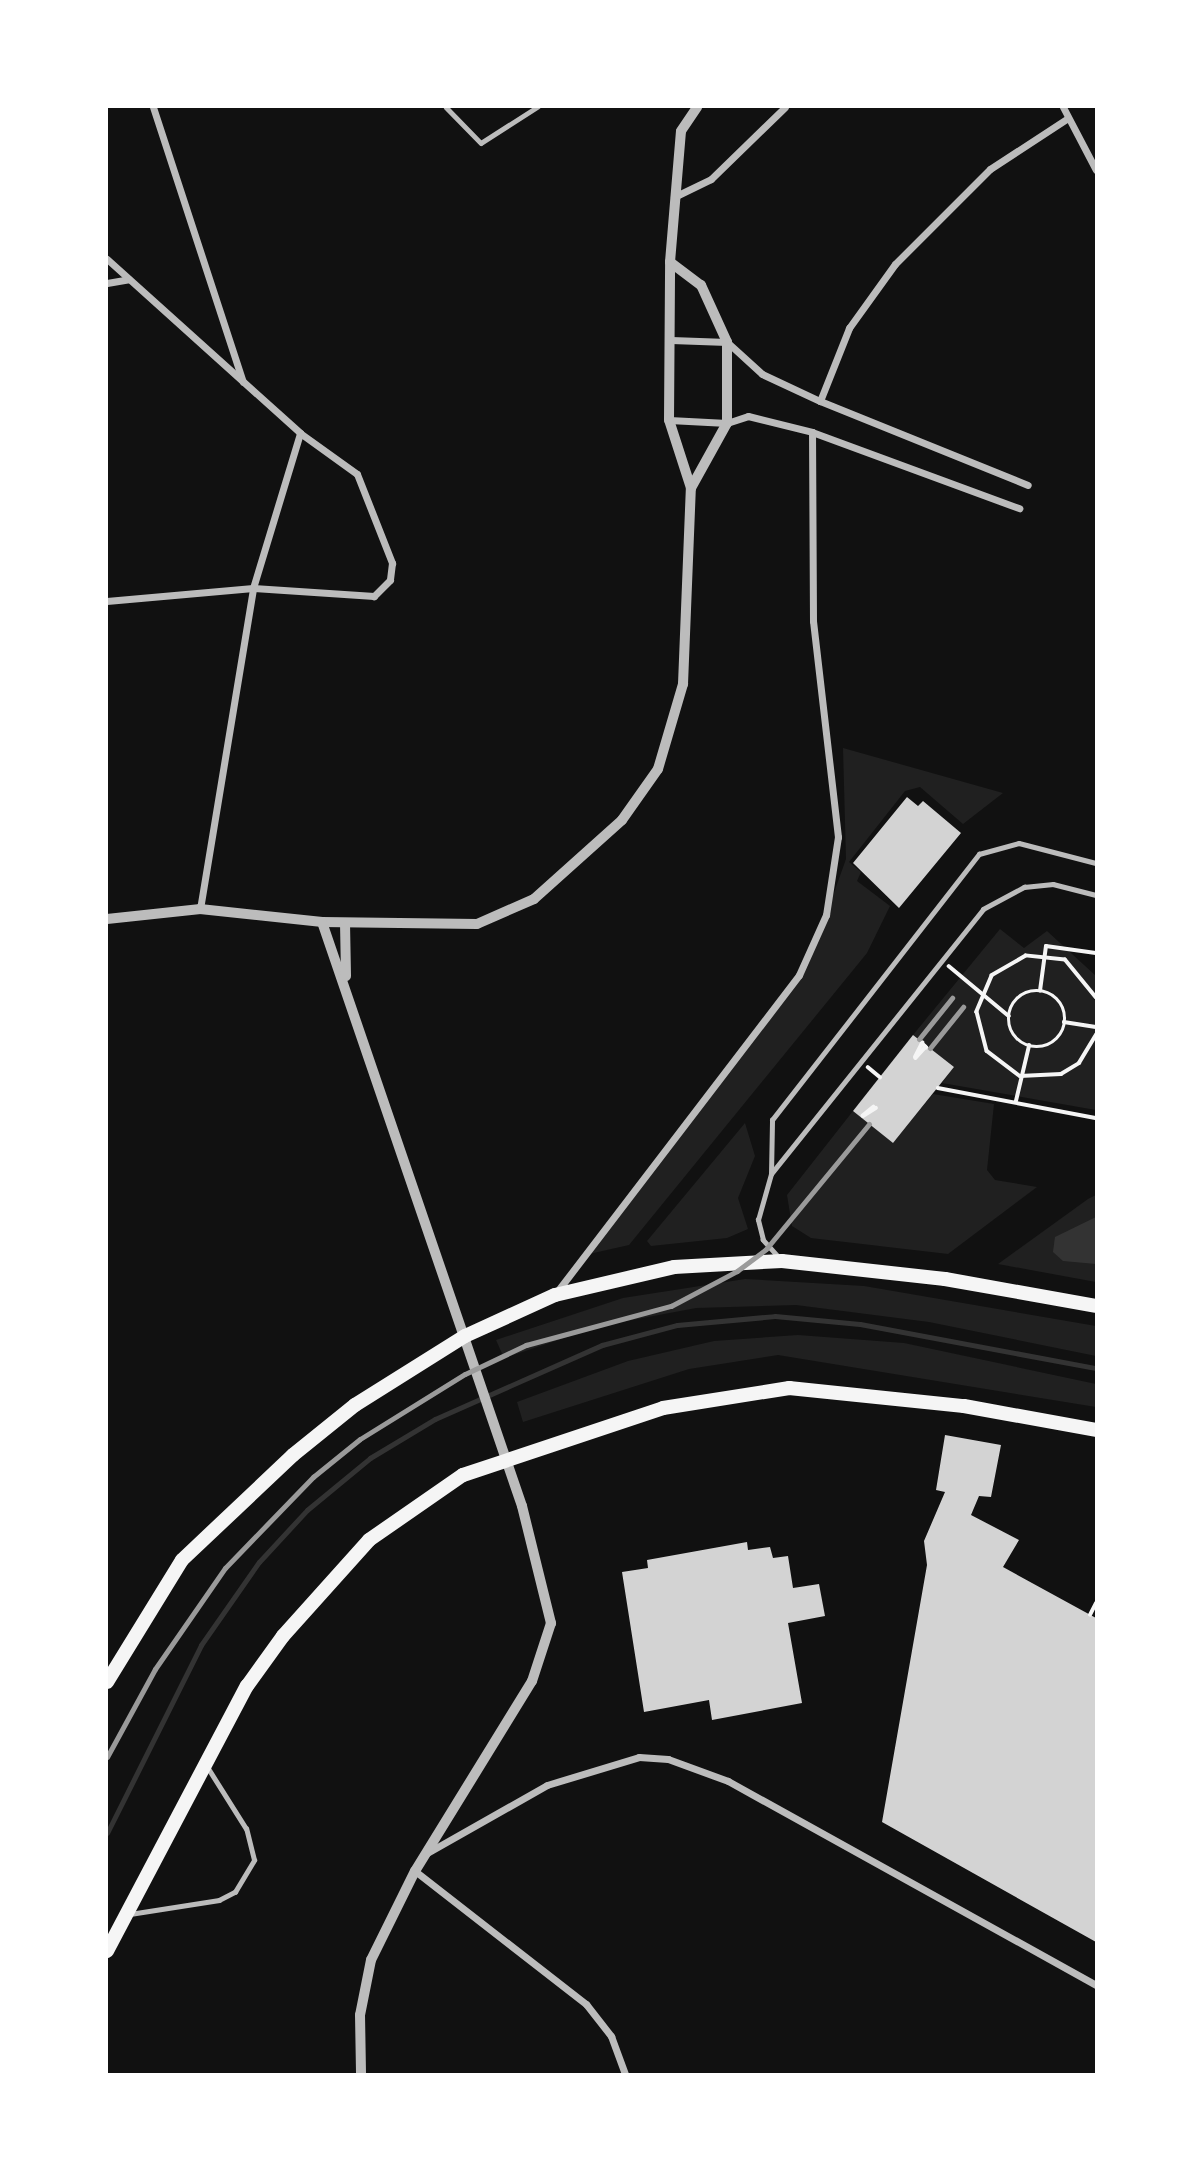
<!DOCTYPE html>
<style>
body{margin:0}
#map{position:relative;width:1203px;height:2181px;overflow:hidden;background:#111;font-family:"IBM Plex Sans",sans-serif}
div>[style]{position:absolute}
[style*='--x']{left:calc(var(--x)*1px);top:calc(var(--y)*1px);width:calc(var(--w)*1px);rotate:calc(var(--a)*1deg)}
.green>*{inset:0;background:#202020}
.water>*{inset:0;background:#333}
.stream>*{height:5px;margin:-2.5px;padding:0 2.5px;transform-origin:2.5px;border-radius:2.5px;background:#333}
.building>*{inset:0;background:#d3d3d3}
.path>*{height:3.5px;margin:-1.75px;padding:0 1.75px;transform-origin:1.75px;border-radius:1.75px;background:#f5f5f5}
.path>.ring{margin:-1.75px;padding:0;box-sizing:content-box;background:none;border:3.5px solid #f5f5f5;border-radius:50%}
.service>*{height:4.5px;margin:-2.25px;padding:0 2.25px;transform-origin:2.25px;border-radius:2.25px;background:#bcbcbc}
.minor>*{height:7px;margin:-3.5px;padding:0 3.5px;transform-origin:3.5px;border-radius:3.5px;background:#bcbcbc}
.tertiary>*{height:10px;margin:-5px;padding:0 5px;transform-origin:5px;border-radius:5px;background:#bcbcbc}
.primary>*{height:14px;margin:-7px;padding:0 7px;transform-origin:7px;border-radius:7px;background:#f5f5f5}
.rail>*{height:5px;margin:-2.5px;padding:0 2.5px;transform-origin:2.5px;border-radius:2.5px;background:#9a9a9a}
span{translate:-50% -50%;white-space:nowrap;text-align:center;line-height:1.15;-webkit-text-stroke:5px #fff;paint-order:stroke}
.frame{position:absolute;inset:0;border:108px solid #fff;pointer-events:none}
</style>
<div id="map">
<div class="green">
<div style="clip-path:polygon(843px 748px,1003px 793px,963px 824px,920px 787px,905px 791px,849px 862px,861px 872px,857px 881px,890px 906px,867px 953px,629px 1245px,589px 1254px,808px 966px,846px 859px)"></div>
<div style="clip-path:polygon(1000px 929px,1024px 948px,1047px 931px,1096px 976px,1096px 1110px,942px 1083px,954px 1067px,913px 1035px)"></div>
<div style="clip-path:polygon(933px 1094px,994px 1104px,987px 1170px,995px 1180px,1037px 1187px,948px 1254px,811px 1238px,792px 1226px,787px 1195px,853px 1111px,893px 1143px)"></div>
<div style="clip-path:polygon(745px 1123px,755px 1156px,738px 1198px,748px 1229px,727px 1238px,651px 1246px,647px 1241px)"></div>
<div style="clip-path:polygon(1096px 1195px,1096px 1282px,998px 1264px,1088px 1199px)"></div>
<div style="clip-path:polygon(745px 1279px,864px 1286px,1096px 1326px,1096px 1356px,929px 1322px,796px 1305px,696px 1308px,600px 1326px,504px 1358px,496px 1340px,623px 1298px)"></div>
<div style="clip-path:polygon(798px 1335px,904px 1343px,1096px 1384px,1096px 1407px,778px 1355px,689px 1369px,523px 1422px,517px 1402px,628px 1361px,714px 1341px)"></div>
</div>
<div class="water">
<div style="clip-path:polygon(1096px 1217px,1096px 1264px,1063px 1261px,1053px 1252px,1055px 1237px)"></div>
</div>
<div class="stream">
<div style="--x:107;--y:1833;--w:210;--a:-63.4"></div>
<div style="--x:201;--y:1645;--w:101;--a:-55.1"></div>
<div style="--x:259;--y:1562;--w:71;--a:-47.3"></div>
<div style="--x:307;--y:1510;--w:82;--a:-39.5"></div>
<div style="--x:370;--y:1458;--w:76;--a:-31"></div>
<div style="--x:435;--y:1419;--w:183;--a:-23.9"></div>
<div style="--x:602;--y:1345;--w:78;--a:-14.9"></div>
<div style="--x:677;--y:1325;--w:98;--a:-5.2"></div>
<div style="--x:775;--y:1316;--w:85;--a:5.4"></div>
<div style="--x:860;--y:1324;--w:240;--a:10.6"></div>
</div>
<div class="building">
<div style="clip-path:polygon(907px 797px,918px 806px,923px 801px,961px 833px,899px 908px,853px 863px)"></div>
<div style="clip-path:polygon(913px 1035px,954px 1067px,893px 1143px,853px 1111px)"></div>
<div style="clip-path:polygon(945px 1435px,1001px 1445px,991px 1497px,979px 1496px,971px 1515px,1019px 1540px,1003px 1567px,1096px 1618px,1096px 1942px,882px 1822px,927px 1565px,924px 1541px,945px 1492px,936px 1490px)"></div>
<div style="clip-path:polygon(747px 1542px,748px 1550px,770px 1547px,773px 1558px,788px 1556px,793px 1588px,819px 1584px,825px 1616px,788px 1623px,802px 1703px,712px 1720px,709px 1700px,644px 1712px,622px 1572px,648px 1568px,647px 1560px)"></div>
</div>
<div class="path">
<div style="--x:949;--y:966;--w:78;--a:39.8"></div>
<div style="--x:1040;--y:991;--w:45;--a:-82.4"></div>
<div style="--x:1046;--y:946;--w:50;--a:8"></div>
<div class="ring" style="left:1009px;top:991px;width:52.5px;height:52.5px"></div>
<div style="--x:1096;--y:998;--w:49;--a:-129.2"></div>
<div style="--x:1065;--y:960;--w:39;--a:-174"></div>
<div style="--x:1026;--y:956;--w:39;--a:150"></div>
<div style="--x:992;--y:976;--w:39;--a:113"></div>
<div style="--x:977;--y:1012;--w:40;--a:75.6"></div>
<div style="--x:987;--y:1051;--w:41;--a:37.1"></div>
<div style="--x:1020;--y:1076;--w:41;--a:-2.8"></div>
<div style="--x:1061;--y:1074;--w:21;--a:-31"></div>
<div style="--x:1079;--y:1063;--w:33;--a:-59"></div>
<div style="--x:1064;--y:1022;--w:32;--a:9"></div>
<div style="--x:915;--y:1057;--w:16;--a:-63"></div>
<div style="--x:922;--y:1043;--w:6;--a:45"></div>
<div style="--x:926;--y:1047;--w:15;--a:132"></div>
<div style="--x:868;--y:1067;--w:16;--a:40"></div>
<div style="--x:938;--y:1088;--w:160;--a:10.8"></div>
<div style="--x:1016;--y:1101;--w:57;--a:-76.7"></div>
<div style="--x:874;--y:1107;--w:14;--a:141"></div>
<div style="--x:863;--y:1116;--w:15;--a:-32"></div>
<div style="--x:1090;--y:1615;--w:13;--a:-63"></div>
</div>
<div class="service">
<div style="--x:446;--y:107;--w:50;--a:45.8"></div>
<div style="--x:481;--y:143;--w:67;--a:-32.7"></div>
<div style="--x:771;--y:1174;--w:54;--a:-88.9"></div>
<div style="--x:772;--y:1120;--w:337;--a:-52.1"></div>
<div style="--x:979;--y:854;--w:41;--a:-15.4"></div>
<div style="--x:1019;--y:843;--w:80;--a:14.6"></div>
<div style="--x:779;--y:1258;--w:24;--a:-132"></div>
<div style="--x:763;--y:1240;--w:21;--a:-104"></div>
<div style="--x:758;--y:1220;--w:48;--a:-74.2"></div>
<div style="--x:771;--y:1174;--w:339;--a:-51.3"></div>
<div style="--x:983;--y:909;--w:47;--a:-28.2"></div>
<div style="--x:1024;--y:887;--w:29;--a:-6"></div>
<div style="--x:1053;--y:884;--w:44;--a:14.3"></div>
<div style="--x:130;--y:1914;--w:90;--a:-8.9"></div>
<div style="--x:219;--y:1900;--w:18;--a:-27"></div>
<div style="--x:235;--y:1892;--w:37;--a:-59"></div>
<div style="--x:254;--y:1860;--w:32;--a:-104"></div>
<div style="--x:246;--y:1829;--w:73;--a:-122.2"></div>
</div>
<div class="minor">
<div style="--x:153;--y:107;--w:289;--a:71.9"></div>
<div style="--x:1063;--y:107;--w:71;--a:62.4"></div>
<div style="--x:674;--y:197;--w:41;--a:-25.9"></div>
<div style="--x:711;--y:179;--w:103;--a:-44.2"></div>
<div style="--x:107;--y:259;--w:260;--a:42"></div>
<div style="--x:300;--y:433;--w:70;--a:35.7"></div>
<div style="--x:357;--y:474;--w:96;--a:68.5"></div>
<div style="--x:392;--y:563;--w:17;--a:97"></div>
<div style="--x:390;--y:580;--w:23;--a:135"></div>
<div style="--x:374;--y:596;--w:121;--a:-176.2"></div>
<div style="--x:253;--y:588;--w:147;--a:174.9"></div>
<div style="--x:107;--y:283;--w:22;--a:-10"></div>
<div style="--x:671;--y:340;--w:56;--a:2"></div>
<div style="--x:727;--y:342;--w:47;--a:42.4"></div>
<div style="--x:762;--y:374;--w:64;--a:25"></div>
<div style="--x:820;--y:401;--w:224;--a:22"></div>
<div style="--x:820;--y:401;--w:79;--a:-68.3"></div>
<div style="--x:849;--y:328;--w:79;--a:-54.3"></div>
<div style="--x:895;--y:264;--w:134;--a:-45"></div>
<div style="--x:990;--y:169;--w:93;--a:-33.2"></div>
<div style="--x:669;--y:420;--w:58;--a:3"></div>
<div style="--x:727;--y:423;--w:22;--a:-18"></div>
<div style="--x:748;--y:416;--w:66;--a:14"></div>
<div style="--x:812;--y:432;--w:221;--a:20.2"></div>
<div style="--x:200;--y:909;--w:325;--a:-80.6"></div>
<div style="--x:253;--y:588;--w:162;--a:-73.1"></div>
<div style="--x:556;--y:1293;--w:400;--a:-52.6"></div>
<div style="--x:799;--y:975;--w:66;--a:-65.8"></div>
<div style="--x:826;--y:915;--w:79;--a:-81.3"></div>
<div style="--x:838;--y:837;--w:217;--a:-96.6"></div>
<div style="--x:813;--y:621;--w:189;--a:-90.3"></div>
<div style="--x:427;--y:1853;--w:138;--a:-29.5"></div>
<div style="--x:547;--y:1785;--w:96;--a:-16.9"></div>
<div style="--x:639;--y:1757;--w:29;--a:4"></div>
<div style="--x:668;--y:1759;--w:64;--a:20.1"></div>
<div style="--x:728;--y:1781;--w:421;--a:29"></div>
<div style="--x:415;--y:1871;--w:217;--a:37.9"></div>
<div style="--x:586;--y:2004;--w:41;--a:52"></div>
<div style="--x:611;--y:2036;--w:40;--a:69.8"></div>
</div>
<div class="tertiary">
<div style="--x:670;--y:262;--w:39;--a:37"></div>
<div style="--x:701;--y:285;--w:63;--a:65.5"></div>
<div style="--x:727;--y:342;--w:81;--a:90"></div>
<div style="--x:727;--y:423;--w:74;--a:119"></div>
<div style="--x:107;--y:919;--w:94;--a:-6.1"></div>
<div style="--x:200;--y:909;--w:123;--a:6.1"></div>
<div style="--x:322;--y:922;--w:155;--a:0.7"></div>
<div style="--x:477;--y:924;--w:62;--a:-23.7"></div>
<div style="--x:534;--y:899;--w:118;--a:-41.9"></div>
<div style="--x:622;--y:820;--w:62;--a:-54.8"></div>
<div style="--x:658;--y:769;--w:89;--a:-73.6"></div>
<div style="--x:683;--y:684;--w:196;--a:-87.7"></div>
<div style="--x:691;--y:488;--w:71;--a:-107.9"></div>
<div style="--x:669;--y:420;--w:158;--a:-89.6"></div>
<div style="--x:670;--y:262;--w:131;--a:-85.2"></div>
<div style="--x:681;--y:131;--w:29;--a:-56"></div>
<div style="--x:322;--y:922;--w:617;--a:71.1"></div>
<div style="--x:522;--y:1506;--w:121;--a:76.1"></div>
<div style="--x:551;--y:1623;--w:61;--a:108.1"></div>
<div style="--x:532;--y:1681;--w:223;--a:121.6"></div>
<div style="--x:415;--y:1871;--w:99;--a:116.3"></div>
<div style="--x:371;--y:1960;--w:56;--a:101.3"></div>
<div style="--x:360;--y:2015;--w:59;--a:89"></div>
<div style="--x:345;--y:923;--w:53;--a:88.9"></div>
</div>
<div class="primary">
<div style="--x:107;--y:1682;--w:143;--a:-58.4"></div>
<div style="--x:182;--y:1560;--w:153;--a:-43.4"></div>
<div style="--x:293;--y:1455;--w:80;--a:-38.9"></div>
<div style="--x:355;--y:1405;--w:130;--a:-32.1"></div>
<div style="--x:465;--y:1336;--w:99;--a:-24.5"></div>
<div style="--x:555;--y:1295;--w:122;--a:-13.2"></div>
<div style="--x:674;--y:1267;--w:108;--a:-3.2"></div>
<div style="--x:782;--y:1261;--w:164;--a:6.3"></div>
<div style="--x:945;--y:1279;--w:153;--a:10.1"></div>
<div style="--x:107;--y:1951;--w:300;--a:-62.2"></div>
<div style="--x:247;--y:1686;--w:62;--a:-54.2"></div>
<div style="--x:283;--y:1636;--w:129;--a:-48.1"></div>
<div style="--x:369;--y:1540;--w:114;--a:-34.7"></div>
<div style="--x:463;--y:1475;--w:211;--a:-18.5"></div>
<div style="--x:663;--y:1408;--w:128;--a:-9"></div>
<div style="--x:789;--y:1388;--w:176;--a:5.9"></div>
<div style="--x:964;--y:1406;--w:134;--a:10.3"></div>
</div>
<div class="rail">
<div style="--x:919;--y:1039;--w:53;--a:-51.2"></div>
<div style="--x:930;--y:1048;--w:53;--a:-51.2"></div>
<div style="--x:107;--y:1757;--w:100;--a:-61.4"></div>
<div style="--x:155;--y:1669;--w:123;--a:-55.3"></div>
<div style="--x:225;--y:1568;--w:127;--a:-46"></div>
<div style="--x:313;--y:1477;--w:60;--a:-39"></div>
<div style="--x:360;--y:1439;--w:123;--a:-31.8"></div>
<div style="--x:465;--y:1374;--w:68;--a:-25.4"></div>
<div style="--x:526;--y:1345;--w:150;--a:-15.1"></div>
<div style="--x:671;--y:1306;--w:75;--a:-27.9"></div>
<div style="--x:737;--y:1271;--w:36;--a:-37"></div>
<div style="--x:766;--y:1249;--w:162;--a:-50.5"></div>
</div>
<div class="frame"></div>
</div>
